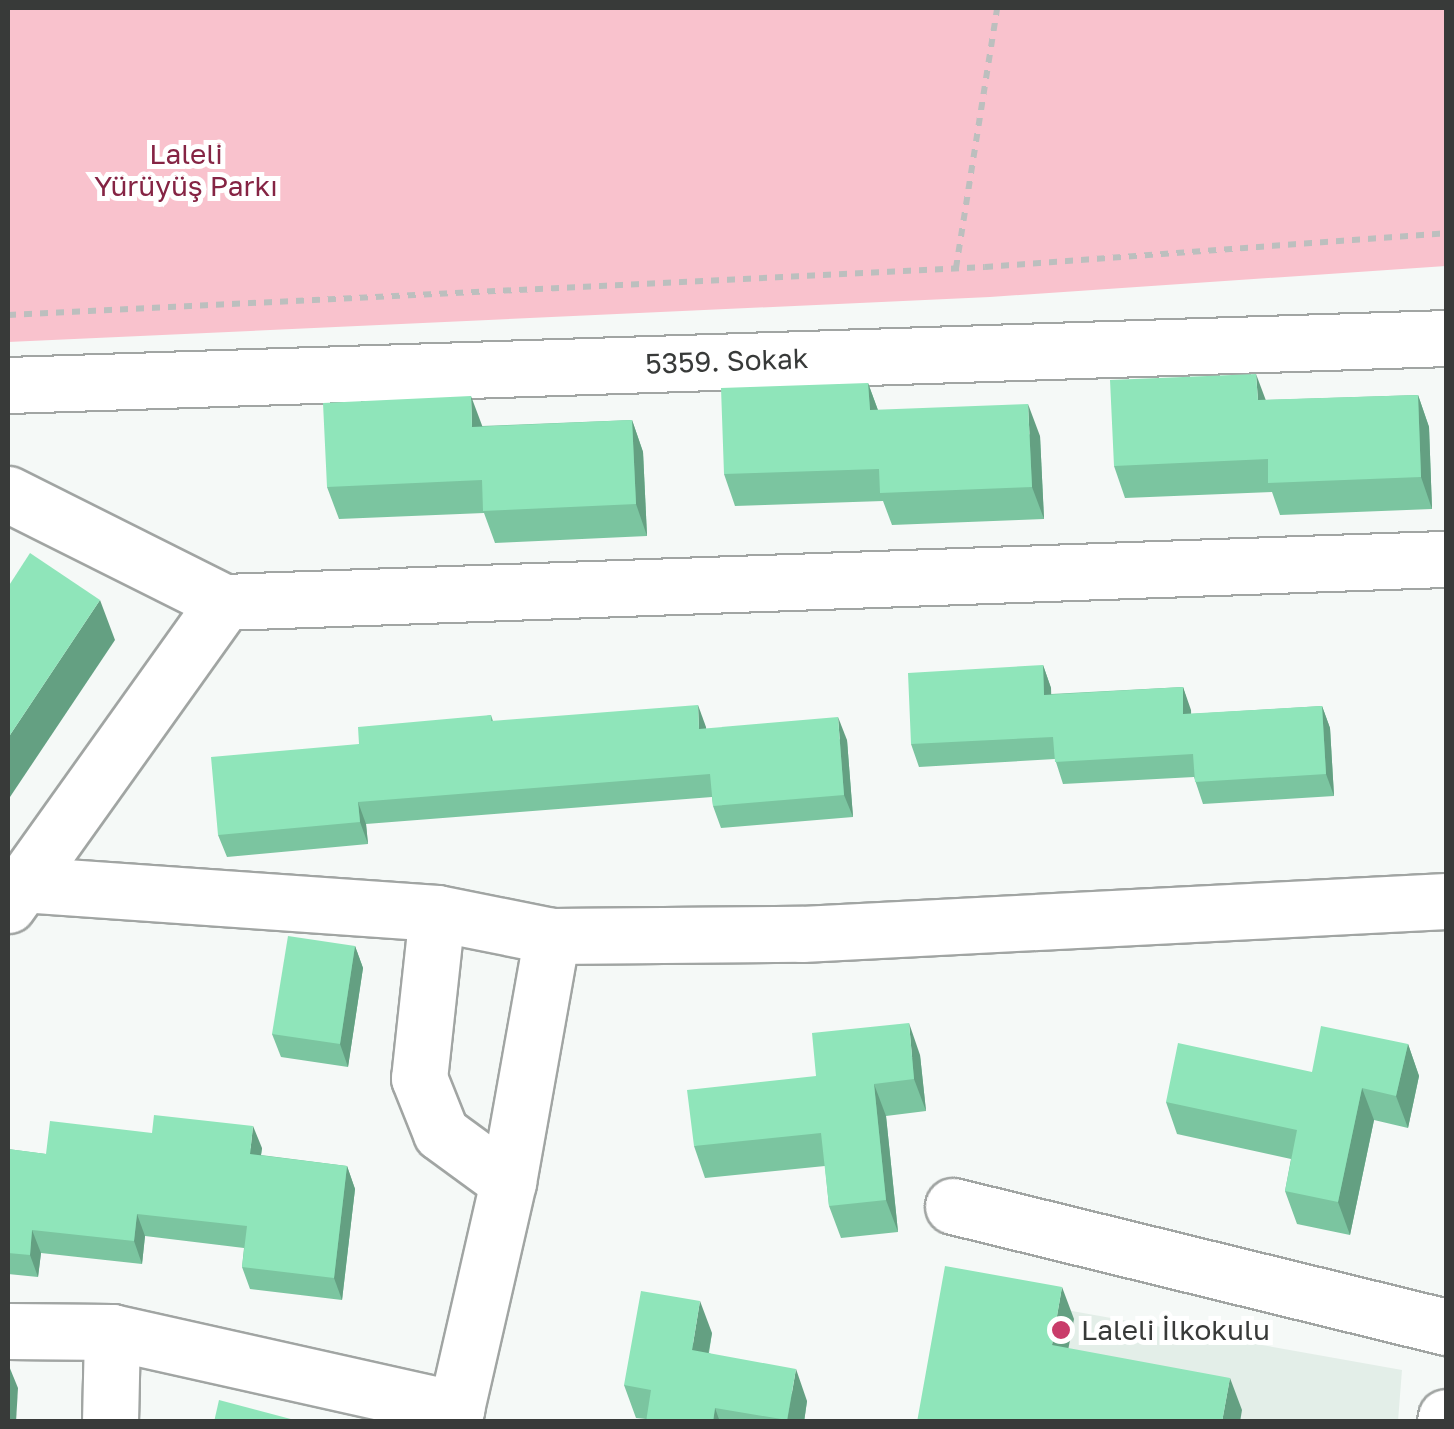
<!DOCTYPE html>
<meta charset="utf-8">
<style>
body{margin:0}
#map{position:relative;width:1454px;height:1429px;overflow:hidden;background:#f5f9f7;font-family:"Golos Text",sans-serif}
div>[style]{position:absolute}
[style*='--x']{left:calc(var(--x)*1px);top:calc(var(--y)*1px);width:calc(var(--w)*1px);rotate:calc(var(--a)*1deg)}
.built>*{inset:0;background:#e3eee8}
.green>*{inset:0;background:#f9c2cd}
.path>*{height:6px;margin-top:-3px;transform-origin:0;background:repeating-linear-gradient(90deg,#bcbfbe 0 8px,transparent 0 16px)}
.roads{filter:drop-shadow(2px 0 #a1a5a3) drop-shadow(-2px 0 #a1a5a3) drop-shadow(0 2px #a1a5a3) drop-shadow(0 -2px #a1a5a3)}
.minor>*{height:55px;margin:-27.5px;padding:0 27.5px;transform-origin:27.5px;border-radius:27.5px;background:#fff}
.wall>*{inset:0;background:#7bc5a0}
.shaded-wall>*{inset:0;background:#64a082}
.building>*{inset:0;background:#8fe5ba}
.dots>*{width:28px;height:28px;translate:-50% -50%;box-sizing:border-box;border:5px solid #fff;border-radius:50%}
span{translate:-50% -50%;white-space:nowrap;text-align:center;line-height:1.15;-webkit-text-stroke:10px #fff;paint-order:stroke}
.park-label{font-size:28px;color:#852444}
.street-label{font-size:28px;color:#383a39}
.poi-label{font-size:28px;color:#383a39}
.left{translate:0 -50%;text-align:left}
.frame{position:absolute;inset:0;border:10px solid #383a39;pointer-events:none}
</style>
<div id="map">
<div class="built">
<div style="clip-path:polygon(955px 1290px,1402px 1370px,1398px 1421px,921px 1422px)"></div>
</div>
<div class="green">
<div style="clip-path:polygon(8px 8px,1446px 8px,1446px 266px,990px 297px,8px 342px)"></div>
</div>
<div class="path">
<div style="--x:956;--y:268;--w:263;--a:-81"></div>
<div style="--x:8;--y:315;--w:978;--a:-2.81"></div>
<div style="--x:985;--y:267;--w:462;--a:-4.2"></div>
</div>
<div class="roads">
<div class="minor">
<div style="--x:8;--y:385;--w:1439;--a:-1.87"></div>
<div style="--x:8;--y:494;--w:241;--a:26.6"></div>
<div style="--x:224;--y:602;--w:1223;--a:-2.02"></div>
<div style="--x:22;--y:884;--w:416;--a:4"></div>
<div style="--x:437;--y:913;--w:117;--a:11.3"></div>
<div style="--x:8;--y:905;--w:372;--a:-54.5"></div>
<div style="--x:437;--y:913;--w:166;--a:96.2"></div>
<div style="--x:419;--y:1078;--w:59;--a:68.2"></div>
<div style="--x:441;--y:1133;--w:83;--a:36.2"></div>
<div style="--x:953;--y:1206;--w:508;--a:13.79"></div>
<div style="--x:8;--y:1331;--w:104;--a:0.6"></div>
<div style="--x:112;--y:1332;--w:353;--a:12.6"></div>
<div style="--x:110;--y:1422;--w:90;--a:-88.7"></div>
<div style="--x:453;--y:1422;--w:246;--a:-77.1"></div>
<div style="--x:508;--y:1182;--w:250;--a:-79.9"></div>
<div style="--x:552;--y:936;--w:250;--a:-0.5"></div>
<div style="--x:802;--y:934;--w:645;--a:-2.93"></div>
<div style="--x:1445;--y:1422;--w:5;--a:-79"></div>
</div>
</div>
<div class="wall">
<div style="clip-path:polygon(868px 383px,878px 410px,1040px 436px,1044px 519px,892px 525px,883px 501px,735px 506px,724px 474px)"></div>
<div style="clip-path:polygon(1418px 395px,1429px 427px,1432px 509px,1280px 515px,1272px 492px,1125px 498px,1114px 466px,1266px 400px)"></div>
<div style="clip-path:polygon(632px 420px,643px 452px,647px 536px,495px 543px,484px 513px,339px 519px,327px 487px,482px 426px)"></div>
<div style="clip-path:polygon(1043px 665px,1051px 688px,1051px 694px,1183px 687px,1191px 714px,1322px 706px,1330px 728px,1334px 796px,1203px 804px,1194px 777px,1063px 784px,1055px 759px,919px 767px,911px 744px)"></div>
<div style="clip-path:polygon(491px 715px,493px 721px,706px 729px,847px 740px,853px 817px,721px 828px,713px 806px,712px 797px,366px 824px,368px 844px,227px 857px,218px 835px,359px 744px)"></div>
<div style="clip-path:polygon(355px 946px,363px 968px,348px 1067px,281px 1057px,272px 1034px)"></div>
<div style="clip-path:polygon(1408px 1044px,1419px 1076px,1408px 1128px,1374px 1120px,1350px 1235px,1297px 1224px,1285px 1191px,1291px 1159px,1177px 1134px,1166px 1102px,1312px 1072px)"></div>
<div style="clip-path:polygon(920px 1055px,926px 1111px,886px 1116px,898px 1232px,841px 1238px,829px 1206px,825px 1166px,705px 1178px,694px 1146px)"></div>
<div style="clip-path:polygon(262px 1148px,261px 1155px,347px 1166px,355px 1189px,342px 1300px,250px 1289px,242px 1267px,244px 1248px,145px 1236px,142px 1264px,41px 1253px,38px 1277px,8px 1274px,8px 1149px,46px 1154px)"></div>
<div style="clip-path:polygon(712px 1333px,709px 1353px,807px 1401px,804px 1422px,646px 1422px,646px 1419px,636px 1418px,624px 1385px)"></div>
</div>
<div class="shaded-wall">
<div style="clip-path:polygon(1256px 374px,1268px 406px,1258px 400px)"></div>
<div style="clip-path:polygon(868px 383px,880px 416px,870px 410px)"></div>
<div style="clip-path:polygon(1418px 395px,1429px 427px,1432px 509px,1421px 477px)"></div>
<div style="clip-path:polygon(471px 396px,483px 428px,472px 427px)"></div>
<div style="clip-path:polygon(1028px 404px,1040px 436px,1044px 519px,1032px 487px)"></div>
<div style="clip-path:polygon(632px 420px,643px 452px,647px 536px,636px 504px)"></div>
<div style="clip-path:polygon(100px 600px,115px 640px,8px 800px,8px 738px)"></div>
<div style="clip-path:polygon(1043px 665px,1051px 688px,1052px 717px,1044px 695px)"></div>
<div style="clip-path:polygon(1183px 687px,1191px 710px,1192px 737px,1183px 714px)"></div>
<div style="clip-path:polygon(698px 705px,706px 727px,708px 752px,699px 729px)"></div>
<div style="clip-path:polygon(1322px 706px,1330px 728px,1334px 796px,1326px 774px)"></div>
<div style="clip-path:polygon(838px 717px,847px 740px,853px 817px,844px 795px)"></div>
<div style="clip-path:polygon(358px 802px,366px 824px,368px 844px,360px 822px)"></div>
<div style="clip-path:polygon(355px 946px,363px 968px,348px 1067px,340px 1044px)"></div>
<div style="clip-path:polygon(909px 1023px,920px 1055px,926px 1111px,914px 1079px)"></div>
<div style="clip-path:polygon(1408px 1044px,1419px 1076px,1408px 1128px,1396px 1096px)"></div>
<div style="clip-path:polygon(874px 1084px,886px 1116px,898px 1232px,886px 1200px)"></div>
<div style="clip-path:polygon(1362px 1088px,1374px 1120px,1350px 1235px,1338px 1202px)"></div>
<div style="clip-path:polygon(253px 1126px,262px 1148px,258px 1176px,250px 1154px)"></div>
<div style="clip-path:polygon(347px 1166px,355px 1189px,342px 1300px,334px 1278px)"></div>
<div style="clip-path:polygon(137px 1214px,145px 1236px,142px 1264px,134px 1241px)"></div>
<div style="clip-path:polygon(32px 1230px,41px 1253px,38px 1277px,30px 1255px)"></div>
<div style="clip-path:polygon(1062px 1287px,1074px 1319px,1063px 1377px,1052px 1345px)"></div>
<div style="clip-path:polygon(700px 1301px,712px 1333px,703px 1382px,692px 1350px)"></div>
<div style="clip-path:polygon(9px 1366px,18px 1388px,16px 1422px,8px 1422px)"></div>
<div style="clip-path:polygon(796px 1369px,807px 1401px,804px 1422px,787px 1422px)"></div>
<div style="clip-path:polygon(1230px 1378px,1242px 1410px,1240px 1422px,1222px 1422px)"></div>
<div style="clip-path:polygon(715px 1408px,720px 1422px,713px 1422px)"></div>
</div>
<div class="building">
<div style="clip-path:polygon(1256px 374px,1258px 400px,1418px 395px,1421px 477px,1268px 483px,1268px 459px,1114px 466px,1110px 380px)"></div>
<div style="clip-path:polygon(868px 383px,870px 410px,1028px 404px,1032px 487px,880px 493px,879px 469px,724px 474px,721px 388px)"></div>
<div style="clip-path:polygon(471px 396px,472px 427px,632px 420px,636px 504px,483px 511px,482px 480px,327px 487px,323px 403px)"></div>
<div style="clip-path:polygon(30px 553px,100px 600px,8px 738px,8px 587px)"></div>
<div style="clip-path:polygon(1043px 665px,1044px 695px,1183px 687px,1183px 714px,1322px 706px,1326px 774px,1195px 782px,1193px 754px,1055px 762px,1053px 737px,911px 744px,908px 673px)"></div>
<div style="clip-path:polygon(698px 705px,699px 729px,838px 717px,844px 795px,713px 806px,710px 774px,358px 802px,360px 822px,218px 835px,211px 757px,359px 744px,358px 727px,491px 715px,491px 721px)"></div>
<div style="clip-path:polygon(288px 936px,355px 946px,340px 1044px,272px 1034px)"></div>
<div style="clip-path:polygon(909px 1023px,914px 1079px,874px 1084px,886px 1200px,829px 1206px,821px 1133px,694px 1146px,687px 1090px,816px 1076px,812px 1033px)"></div>
<div style="clip-path:polygon(1321px 1026px,1408px 1044px,1396px 1096px,1362px 1088px,1338px 1202px,1285px 1191px,1297px 1130px,1166px 1102px,1178px 1043px,1312px 1072px)"></div>
<div style="clip-path:polygon(154px 1115px,253px 1126px,250px 1154px,347px 1166px,334px 1278px,242px 1267px,247px 1226px,137px 1214px,134px 1241px,32px 1230px,30px 1255px,8px 1253px,8px 1149px,46px 1154px,50px 1121px,152px 1133px)"></div>
<div style="clip-path:polygon(945px 1266px,1062px 1287px,1052px 1345px,1230px 1378px,1222px 1422px,917px 1422px)"></div>
<div style="clip-path:polygon(641px 1291px,700px 1301px,692px 1350px,796px 1369px,787px 1420px,715px 1408px,713px 1422px,646px 1422px,651px 1390px,624px 1385px)"></div>
<div style="clip-path:polygon(8px 1366px,9px 1366px,8px 1418px)"></div>
<div style="clip-path:polygon(219px 1400px,302px 1422px,214px 1422px)"></div>
</div>
<div class="dots">
<div style="left:1061px;top:1330px;background:#c93c6a"></div>
</div>
<div class="park-label">
<span style="left:186px;top:170px">Laleli<br>Yürüyüş Parkı</span>
</div>
<div class="street-label">
<span style="left:727px;top:361px;rotate:-2deg">5359. Sokak</span>
</div>
<div class="poi-label">
<span class="left" style="left:1081px;top:1330px">Laleli İlkokulu</span>
</div>
<div class="frame"></div>
</div>
